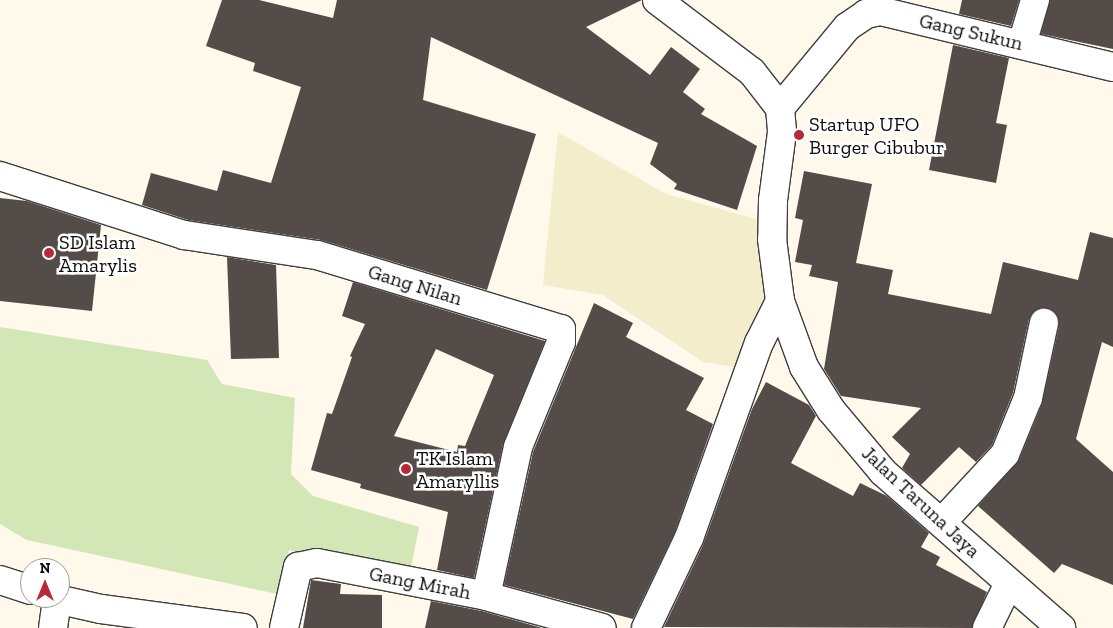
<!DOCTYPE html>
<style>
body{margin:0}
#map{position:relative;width:1113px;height:628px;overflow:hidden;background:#fef9eb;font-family:"Zilla Slab",serif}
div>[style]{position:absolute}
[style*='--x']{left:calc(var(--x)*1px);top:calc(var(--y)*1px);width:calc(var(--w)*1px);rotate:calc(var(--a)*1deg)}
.farmland>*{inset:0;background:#f3edcc}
.green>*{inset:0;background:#d2e6b6}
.building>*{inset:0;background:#544c48}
.roads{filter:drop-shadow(1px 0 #3e3e3e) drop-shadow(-1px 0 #3e3e3e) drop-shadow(0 1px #3e3e3e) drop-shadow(0 -1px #3e3e3e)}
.minor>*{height:28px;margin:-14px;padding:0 14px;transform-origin:14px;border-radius:14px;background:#fff}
.dots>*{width:14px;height:14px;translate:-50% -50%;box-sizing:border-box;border:2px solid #fff;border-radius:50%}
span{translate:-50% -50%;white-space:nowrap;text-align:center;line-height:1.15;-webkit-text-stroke:5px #fff;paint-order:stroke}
.street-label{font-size:20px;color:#0b0b0b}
.poi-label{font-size:20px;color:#0b0b0b}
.left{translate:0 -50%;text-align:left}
.north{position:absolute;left:20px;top:558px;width:50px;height:50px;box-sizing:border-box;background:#fff;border:1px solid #9d9d9d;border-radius:50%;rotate:0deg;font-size:14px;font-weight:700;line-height:20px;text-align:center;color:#0b0b0b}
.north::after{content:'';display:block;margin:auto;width:18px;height:22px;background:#b52a38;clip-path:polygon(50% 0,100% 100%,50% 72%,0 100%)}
</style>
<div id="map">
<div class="farmland">
<div style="clip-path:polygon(558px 132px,666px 194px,756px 219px,768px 324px,740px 368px,703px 362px,603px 295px,543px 285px)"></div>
</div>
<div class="green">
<div style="clip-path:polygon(0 327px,207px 360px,222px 384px,295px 398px,291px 474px,313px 496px,419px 527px,409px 578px,289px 550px,277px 594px,27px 540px,0 524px)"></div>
</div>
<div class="building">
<div style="clip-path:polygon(222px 0,259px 0,333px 18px,337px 0,642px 0,586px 27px,650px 75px,671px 47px,700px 69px,683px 92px,705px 109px,701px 114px,757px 146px,737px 210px,674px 189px,677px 184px,650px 164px,658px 143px,431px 37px,423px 100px,536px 134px,487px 290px,321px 240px,188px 220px,142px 205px,151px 173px,217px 191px,223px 170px,271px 183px,301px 87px,253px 71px,255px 63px,206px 46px)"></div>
<div style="clip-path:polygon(962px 0,1019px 0,1011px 26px,959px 14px)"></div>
<div style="clip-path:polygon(1050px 0,1113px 0,1113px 49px,1041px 34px)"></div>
<div style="clip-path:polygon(953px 45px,1009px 58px,996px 123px,1007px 125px,996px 183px,929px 170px)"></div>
<div style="clip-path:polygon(804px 171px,872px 184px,856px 263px,893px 270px,888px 294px,991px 314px,1003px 262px,1078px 280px,1090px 232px,1113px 238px,1113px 347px,1102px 342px,1076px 439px,1113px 472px,1113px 585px,1062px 564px,1054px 573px,978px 506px,1019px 460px,1042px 404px,1059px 326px,1055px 312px,1040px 308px,1029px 319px,1013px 393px,992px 445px,976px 462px,959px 447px,921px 485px,902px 468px,910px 454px,892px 437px,921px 408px,841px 396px,824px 369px,838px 282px,809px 276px,812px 265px,795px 262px,803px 220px,795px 218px)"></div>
<div style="clip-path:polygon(0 198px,27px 201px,101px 225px,92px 311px,0 301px)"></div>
<div style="clip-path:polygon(227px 257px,276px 265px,279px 358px,231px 359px)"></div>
<div style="clip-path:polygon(evenodd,353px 282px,545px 341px,503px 444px,474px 578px,437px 570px,448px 512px,360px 488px,361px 484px,311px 470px,327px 413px,332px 414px,352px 357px,350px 356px,365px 324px,342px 316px,353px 282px,436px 349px,494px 375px,465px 446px,458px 445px,457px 452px,394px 436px,436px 349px)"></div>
<div style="clip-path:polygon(594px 303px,633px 323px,626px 337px,704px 378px,686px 410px,713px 424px,675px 532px,633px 619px,504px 585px,533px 452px)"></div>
<div style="clip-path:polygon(766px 382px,809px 405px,816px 416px,791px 463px,853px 496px,860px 483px,887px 496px,929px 533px,921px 547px,940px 557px,936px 565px,987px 592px,972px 628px,664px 627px,703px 545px,752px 409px)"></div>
<div style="clip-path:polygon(311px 580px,341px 584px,340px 594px,382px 595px,382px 628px,303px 628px)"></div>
<div style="clip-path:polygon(431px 601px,482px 611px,542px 628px,425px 628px)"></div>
</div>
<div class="roads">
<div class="minor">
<div style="--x:657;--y:0;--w:119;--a:37.2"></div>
<div style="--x:752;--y:72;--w:46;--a:52.1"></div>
<div style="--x:780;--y:108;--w:24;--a:85"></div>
<div style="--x:782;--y:132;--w:69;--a:97.5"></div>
<div style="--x:773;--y:200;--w:39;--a:91"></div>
<div style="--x:772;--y:239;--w:63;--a:82.6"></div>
<div style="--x:780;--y:301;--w:70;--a:70"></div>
<div style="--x:804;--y:367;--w:51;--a:57.9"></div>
<div style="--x:831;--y:410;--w:81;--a:50"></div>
<div style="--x:883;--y:472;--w:237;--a:41.2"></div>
<div style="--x:1022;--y:44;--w:46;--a:-73.5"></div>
<div style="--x:780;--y:108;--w:105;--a:-50.4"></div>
<div style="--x:847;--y:27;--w:23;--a:-34"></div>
<div style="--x:866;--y:14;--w:14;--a:-12"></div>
<div style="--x:880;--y:11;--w:240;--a:13.5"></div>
<div style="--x:0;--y:176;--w:193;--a:17.8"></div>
<div style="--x:184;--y:235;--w:134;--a:8.6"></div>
<div style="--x:317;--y:255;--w:255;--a:16.9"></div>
<div style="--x:561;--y:329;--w:13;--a:90"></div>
<div style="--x:561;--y:342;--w:113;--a:112.3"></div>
<div style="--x:518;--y:447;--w:152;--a:102.1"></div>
<div style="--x:942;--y:522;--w:93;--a:-47.2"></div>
<div style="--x:1005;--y:454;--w:61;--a:-67.7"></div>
<div style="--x:1028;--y:398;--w:77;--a:-78"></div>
<div style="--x:0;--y:580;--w:32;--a:18"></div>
<div style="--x:52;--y:598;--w:50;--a:12.7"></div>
<div style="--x:101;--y:609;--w:143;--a:7.6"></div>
<div style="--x:53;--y:628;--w:28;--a:-82"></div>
<div style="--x:284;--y:628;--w:63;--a:-77.1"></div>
<div style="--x:298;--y:567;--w:19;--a:-12"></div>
<div style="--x:317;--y:563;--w:172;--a:11"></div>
<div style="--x:486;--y:596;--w:120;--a:15.4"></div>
<div style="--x:646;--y:628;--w:100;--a:-64.5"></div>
<div style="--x:689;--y:538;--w:207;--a:-70.3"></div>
<div style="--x:759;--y:343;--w:47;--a:-63.4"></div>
<div style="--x:987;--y:628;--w:50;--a:-63.9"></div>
</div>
</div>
<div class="dots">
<div style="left:799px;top:135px;background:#b52a38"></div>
<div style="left:49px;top:253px;background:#b52a38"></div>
<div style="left:406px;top:469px;background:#b52a38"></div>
</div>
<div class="street-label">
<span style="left:971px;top:32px;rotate:13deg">Gang Sukun</span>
<span style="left:415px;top:285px;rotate:17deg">Gang Nilan</span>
<span style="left:921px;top:502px;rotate:43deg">Jalan Taruna Jaya</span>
<span style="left:420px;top:583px;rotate:11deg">Gang Mirah</span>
</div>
<div class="poi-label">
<span class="left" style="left:809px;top:136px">Startup UFO<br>Burger Cibubur</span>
<span class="left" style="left:59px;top:254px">SD Islam<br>Amarylis</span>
<span class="left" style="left:416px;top:470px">TK Islam<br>Amaryllis</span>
</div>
<div class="north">N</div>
</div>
